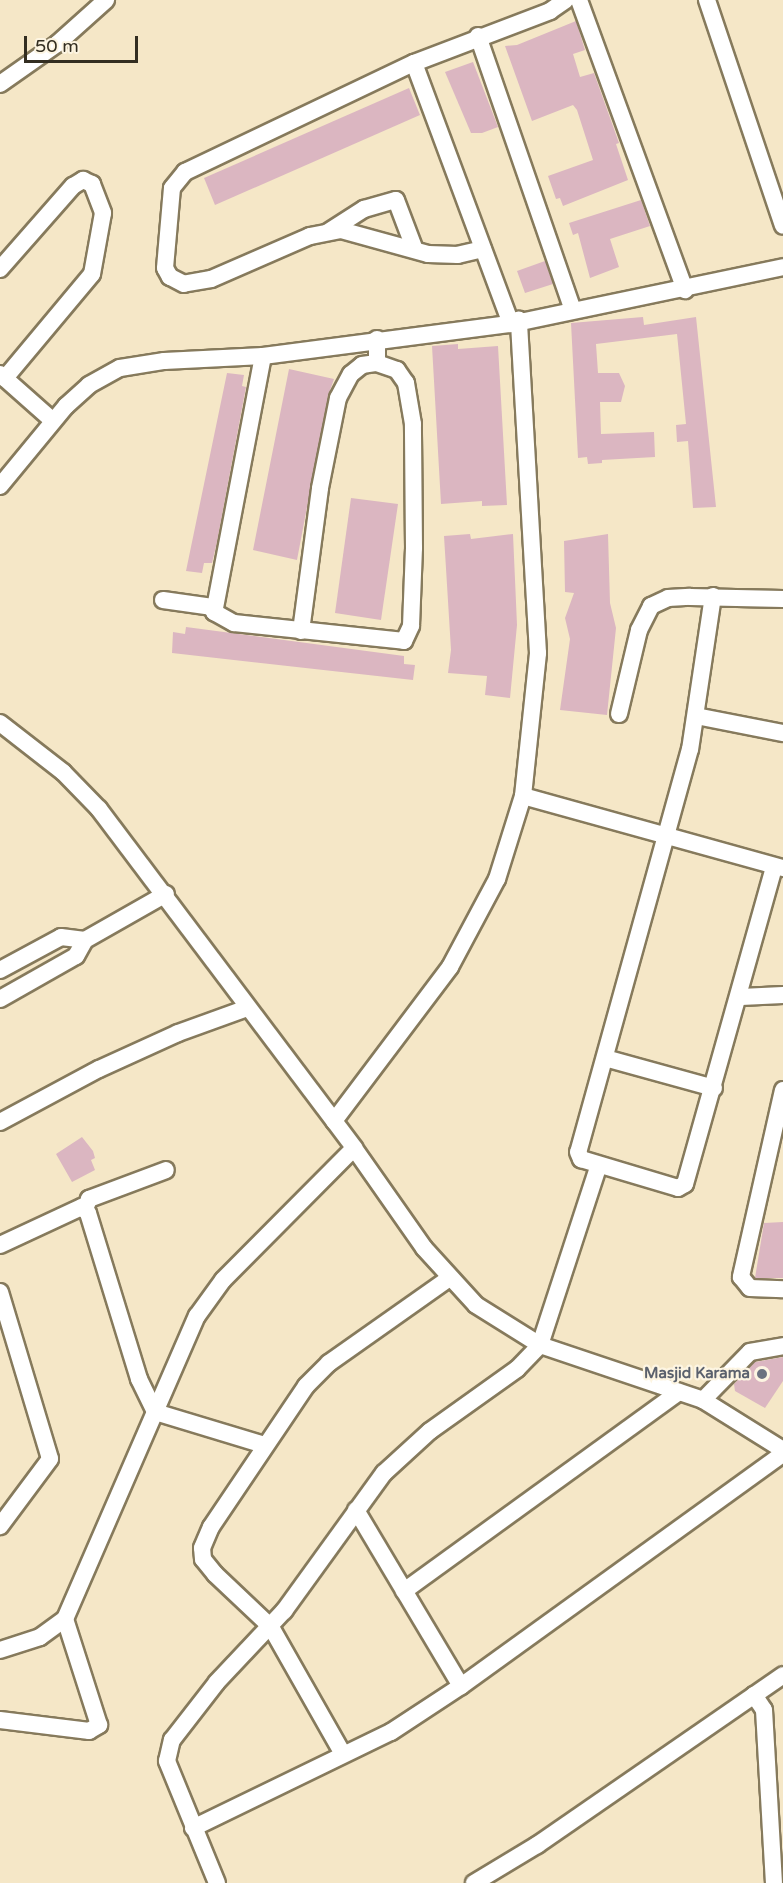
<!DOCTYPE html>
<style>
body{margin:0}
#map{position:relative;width:783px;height:1883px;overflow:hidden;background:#f5e7c7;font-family:"Varela Round",sans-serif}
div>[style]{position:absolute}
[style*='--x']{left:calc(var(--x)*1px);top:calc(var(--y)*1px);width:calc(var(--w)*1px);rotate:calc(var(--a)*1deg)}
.building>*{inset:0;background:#dbb6c1}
.roads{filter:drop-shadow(2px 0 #867a5c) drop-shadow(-2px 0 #867a5c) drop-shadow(0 2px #867a5c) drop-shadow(0 -2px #867a5c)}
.minor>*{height:16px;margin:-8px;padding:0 8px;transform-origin:8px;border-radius:8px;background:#fff}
.dots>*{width:16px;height:16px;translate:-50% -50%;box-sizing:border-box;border:3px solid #fdf5e2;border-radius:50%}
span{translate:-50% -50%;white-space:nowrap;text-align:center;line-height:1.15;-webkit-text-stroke:4.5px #fdf5e2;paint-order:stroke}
.worship-label{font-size:15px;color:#5b616d;font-weight:700}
.right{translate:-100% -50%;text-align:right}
.scale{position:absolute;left:24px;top:36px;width:114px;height:27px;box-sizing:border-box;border:3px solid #332e21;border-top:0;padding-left:8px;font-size:18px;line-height:21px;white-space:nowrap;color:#332e21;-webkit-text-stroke:4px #fdf5e2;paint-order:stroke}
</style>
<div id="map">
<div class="building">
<div style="clip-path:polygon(576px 21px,585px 50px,573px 54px,580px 77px,594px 73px,619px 143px,616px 144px,628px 180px,563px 206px,560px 198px,556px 199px,548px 176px,593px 160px,577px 110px,573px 105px,532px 121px,505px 46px,517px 45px)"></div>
<div style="clip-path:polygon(473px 62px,498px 127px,482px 133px,471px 133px,445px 72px)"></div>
<div style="clip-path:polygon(409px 88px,420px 115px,215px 205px,204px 178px)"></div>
<div style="clip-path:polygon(641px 200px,650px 226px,610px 239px,619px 267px,590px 278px,578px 233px,573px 235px,569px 223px)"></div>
<div style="clip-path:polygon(545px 261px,553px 284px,525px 293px,517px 271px)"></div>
<div style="clip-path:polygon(643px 317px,644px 325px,696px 317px,716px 507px,693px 508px,688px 441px,677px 442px,676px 425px,686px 424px,677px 334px,596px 344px,598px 373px,619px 373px,625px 386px,621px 402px,600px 402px,601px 434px,654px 432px,655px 457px,602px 460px,602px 463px,588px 464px,587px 457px,578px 458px,571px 323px)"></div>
<div style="clip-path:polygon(458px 344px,458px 349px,498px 346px,507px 505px,482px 506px,482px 501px,441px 504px,432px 346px)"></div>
<div style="clip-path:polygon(289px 369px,334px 379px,328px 396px,297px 560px,253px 550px)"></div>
<div style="clip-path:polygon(227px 373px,244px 375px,242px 386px,246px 387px,217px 542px,212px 563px,204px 563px,202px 573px,186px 571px)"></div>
<div style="clip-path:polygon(351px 498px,398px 504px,381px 620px,335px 613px)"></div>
<div style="clip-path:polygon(470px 534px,471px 539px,513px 534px,517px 625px,510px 698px,485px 695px,487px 676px,448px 673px,451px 650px,444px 536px)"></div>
<div style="clip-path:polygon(608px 534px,610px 603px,616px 628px,607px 715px,560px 710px,570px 639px,565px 618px,574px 593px,565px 592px,564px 541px)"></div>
<div style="clip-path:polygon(186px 627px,404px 656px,404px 664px,415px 665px,413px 680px,172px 653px,173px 632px,185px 634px)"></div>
<div style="clip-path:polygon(82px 1137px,93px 1151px,95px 1158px,91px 1160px,95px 1170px,72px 1182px,56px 1154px)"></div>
<div style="clip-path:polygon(783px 1222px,783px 1278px,755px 1278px,764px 1223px)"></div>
<div style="clip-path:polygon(783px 1357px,783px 1381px,765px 1408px,735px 1391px,734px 1384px,755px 1362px)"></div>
</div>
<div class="roads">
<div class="minor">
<div style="--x:579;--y:0;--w:309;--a:69.9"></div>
<div style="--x:707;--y:0;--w:238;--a:71.4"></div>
<div style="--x:478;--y:36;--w:290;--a:70.9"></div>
<div style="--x:414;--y:63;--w:278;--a:69.6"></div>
<div style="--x:0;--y:84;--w:70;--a:-35.1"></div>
<div style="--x:57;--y:44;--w:66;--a:-41.9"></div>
<div style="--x:328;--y:232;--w:43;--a:-32.6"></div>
<div style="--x:364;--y:209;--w:33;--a:-16"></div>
<div style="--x:396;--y:200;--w:53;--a:69.2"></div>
<div style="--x:483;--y:249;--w:26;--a:167"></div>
<div style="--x:458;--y:255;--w:30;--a:-178"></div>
<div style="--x:428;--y:254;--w:90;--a:-164.6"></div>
<div style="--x:341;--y:230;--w:32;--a:169"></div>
<div style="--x:310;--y:236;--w:108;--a:156.5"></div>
<div style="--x:211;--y:279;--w:27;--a:170"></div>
<div style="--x:184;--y:284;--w:16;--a:-153"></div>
<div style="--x:170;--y:277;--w:10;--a:-119"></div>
<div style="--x:165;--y:268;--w:80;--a:-85"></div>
<div style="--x:172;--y:188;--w:21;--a:-51"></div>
<div style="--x:185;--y:172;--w:254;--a:-25.5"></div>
<div style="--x:414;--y:63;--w:146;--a:-20.9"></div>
<div style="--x:550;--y:11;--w:19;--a:-35"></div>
<div style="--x:0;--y:269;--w:111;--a:-48.7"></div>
<div style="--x:73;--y:186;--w:12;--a:-31"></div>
<div style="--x:83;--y:180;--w:10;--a:24"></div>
<div style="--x:92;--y:184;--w:31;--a:69"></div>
<div style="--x:103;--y:213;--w:62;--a:100.2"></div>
<div style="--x:92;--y:274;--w:136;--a:129.9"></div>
<div style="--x:263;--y:356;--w:261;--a:100.8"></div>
<div style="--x:214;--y:612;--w:23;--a:29"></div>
<div style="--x:234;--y:623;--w:171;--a:6"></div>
<div style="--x:404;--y:641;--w:17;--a:-65"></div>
<div style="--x:411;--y:626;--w:78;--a:-87.8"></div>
<div style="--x:414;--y:548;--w:124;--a:-90.5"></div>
<div style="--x:413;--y:424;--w:42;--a:-99.7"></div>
<div style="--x:406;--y:383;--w:16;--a:-125"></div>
<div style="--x:397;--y:370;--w:21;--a:-161"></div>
<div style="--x:377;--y:363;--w:24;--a:-90"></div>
<div style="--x:0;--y:374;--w:69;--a:41.5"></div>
<div style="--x:0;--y:486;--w:104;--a:-50.5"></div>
<div style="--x:66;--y:406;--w:31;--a:-42"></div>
<div style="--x:89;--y:385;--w:35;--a:-29"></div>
<div style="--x:120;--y:368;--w:45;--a:-9"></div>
<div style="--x:164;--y:361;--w:99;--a:-2.9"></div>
<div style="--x:263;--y:356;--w:250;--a:-7.4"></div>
<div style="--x:511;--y:324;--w:278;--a:-11.8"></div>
<div style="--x:713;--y:596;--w:155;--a:98.5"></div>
<div style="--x:690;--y:749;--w:418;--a:105.5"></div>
<div style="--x:578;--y:1152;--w:8;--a:67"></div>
<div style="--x:581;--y:1159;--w:101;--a:16.6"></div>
<div style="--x:678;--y:1188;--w:8;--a:-30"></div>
<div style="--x:685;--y:1184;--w:329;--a:-74.3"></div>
<div style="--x:163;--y:600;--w:50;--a:8"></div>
<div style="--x:301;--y:631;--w:144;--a:-82.4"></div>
<div style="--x:320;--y:488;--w:92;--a:-78.7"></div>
<div style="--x:338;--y:398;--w:27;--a:-62"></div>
<div style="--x:351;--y:374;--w:14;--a:-39"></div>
<div style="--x:362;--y:365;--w:15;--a:-8"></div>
<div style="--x:619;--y:714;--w:86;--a:-76.6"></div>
<div style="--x:639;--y:630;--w:27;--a:-63"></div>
<div style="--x:651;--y:606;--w:19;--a:-25"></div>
<div style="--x:668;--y:598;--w:22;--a:-3"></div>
<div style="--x:690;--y:597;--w:93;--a:1.2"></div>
<div style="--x:696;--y:716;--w:89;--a:11.1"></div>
<div style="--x:0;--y:723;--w:80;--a:37.9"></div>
<div style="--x:63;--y:772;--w:52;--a:45.8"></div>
<div style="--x:99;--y:809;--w:424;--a:53"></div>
<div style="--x:354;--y:1148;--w:122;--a:55"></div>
<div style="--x:424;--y:1248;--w:77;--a:47.6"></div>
<div style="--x:476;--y:1305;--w:75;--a:32"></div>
<div style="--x:540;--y:1345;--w:172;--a:18.6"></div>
<div style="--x:703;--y:1400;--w:94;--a:32"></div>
<div style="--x:523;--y:796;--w:270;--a:15.5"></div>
<div style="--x:0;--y:970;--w:69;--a:-28.4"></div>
<div style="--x:61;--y:937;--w:24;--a:7"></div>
<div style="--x:85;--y:940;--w:93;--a:-29.6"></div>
<div style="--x:741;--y:997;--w:42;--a:-2.7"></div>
<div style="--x:0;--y:999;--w:87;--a:-29.5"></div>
<div style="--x:76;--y:956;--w:18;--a:-61"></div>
<div style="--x:605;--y:1058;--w:113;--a:15.4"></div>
<div style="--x:783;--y:1090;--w:192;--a:102.7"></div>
<div style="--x:741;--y:1277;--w:14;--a:51"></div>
<div style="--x:750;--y:1288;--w:33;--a:2"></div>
<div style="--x:334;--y:1121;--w:193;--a:-53"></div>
<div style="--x:450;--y:967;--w:100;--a:-61.9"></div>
<div style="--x:497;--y:879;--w:87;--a:-72.6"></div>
<div style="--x:523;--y:796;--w:144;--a:-84"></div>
<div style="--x:538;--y:653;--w:334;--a:-93.3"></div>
<div style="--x:0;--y:1122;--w:112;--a:-28.2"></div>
<div style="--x:99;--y:1069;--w:87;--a:-24.5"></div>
<div style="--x:178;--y:1033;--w:73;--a:-19.9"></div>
<div style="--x:85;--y:1209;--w:11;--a:-68"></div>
<div style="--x:89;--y:1199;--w:82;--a:-20.6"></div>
<div style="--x:0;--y:1245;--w:90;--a:-24.9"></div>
<div style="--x:82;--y:1207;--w:8;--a:45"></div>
<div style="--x:88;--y:1213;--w:174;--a:72.9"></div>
<div style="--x:139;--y:1379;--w:37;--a:64"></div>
<div style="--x:155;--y:1412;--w:114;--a:16.8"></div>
<div style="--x:0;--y:1292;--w:174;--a:73.3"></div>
<div style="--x:50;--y:1459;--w:84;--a:126.7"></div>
<div style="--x:703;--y:1400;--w:67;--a:-45.6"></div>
<div style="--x:750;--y:1352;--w:34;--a:-10"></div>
<div style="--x:356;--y:1510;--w:205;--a:59.2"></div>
<div style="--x:404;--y:1591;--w:339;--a:-35.9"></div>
<div style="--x:0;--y:1650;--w:42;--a:-18"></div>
<div style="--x:40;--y:1637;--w:31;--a:-36"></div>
<div style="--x:65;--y:1619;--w:331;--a:-66.5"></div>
<div style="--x:197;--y:1316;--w:44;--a:-54.2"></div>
<div style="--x:223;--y:1280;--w:186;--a:-45.2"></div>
<div style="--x:754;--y:1695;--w:18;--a:56"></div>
<div style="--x:764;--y:1710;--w:173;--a:86.7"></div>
<div style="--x:0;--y:1720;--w:90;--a:7"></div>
<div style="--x:89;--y:1731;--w:12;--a:-31"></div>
<div style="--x:99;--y:1725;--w:111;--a:-107.8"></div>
<div style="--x:343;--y:1754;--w:146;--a:-119.6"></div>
<div style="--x:271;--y:1627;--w:77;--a:-136.6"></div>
<div style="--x:215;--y:1574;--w:19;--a:-129"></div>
<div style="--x:203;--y:1559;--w:11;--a:-95"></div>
<div style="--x:202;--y:1548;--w:23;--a:-67"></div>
<div style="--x:211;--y:1527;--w:170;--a:-56"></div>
<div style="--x:306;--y:1386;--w:33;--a:-45"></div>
<div style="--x:329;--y:1363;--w:146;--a:-35.2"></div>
<div style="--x:193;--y:1828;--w:220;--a:-25.9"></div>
<div style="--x:391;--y:1732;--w:84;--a:-33.3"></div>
<div style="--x:461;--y:1686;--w:397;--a:-35.8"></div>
<div style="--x:217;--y:1883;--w:132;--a:-112.3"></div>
<div style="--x:167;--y:1761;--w:22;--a:-77"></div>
<div style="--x:172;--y:1740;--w:73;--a:-52.2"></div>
<div style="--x:217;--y:1682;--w:98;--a:-46.7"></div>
<div style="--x:284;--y:1611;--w:170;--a:-54.1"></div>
<div style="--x:384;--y:1473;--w:62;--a:-42.4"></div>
<div style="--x:430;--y:1431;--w:107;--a:-35.5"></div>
<div style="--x:517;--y:1369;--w:33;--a:-46"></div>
<div style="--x:540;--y:1345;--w:189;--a:-71.9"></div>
<div style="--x:474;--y:1883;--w:74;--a:-31.1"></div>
<div style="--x:537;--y:1845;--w:299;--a:-34.6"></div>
</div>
</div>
<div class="dots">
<div style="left:762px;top:1374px;background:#6b7280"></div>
</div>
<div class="worship-label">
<span class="right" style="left:750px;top:1374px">Masjid Karama</span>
</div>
<div class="scale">50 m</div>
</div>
